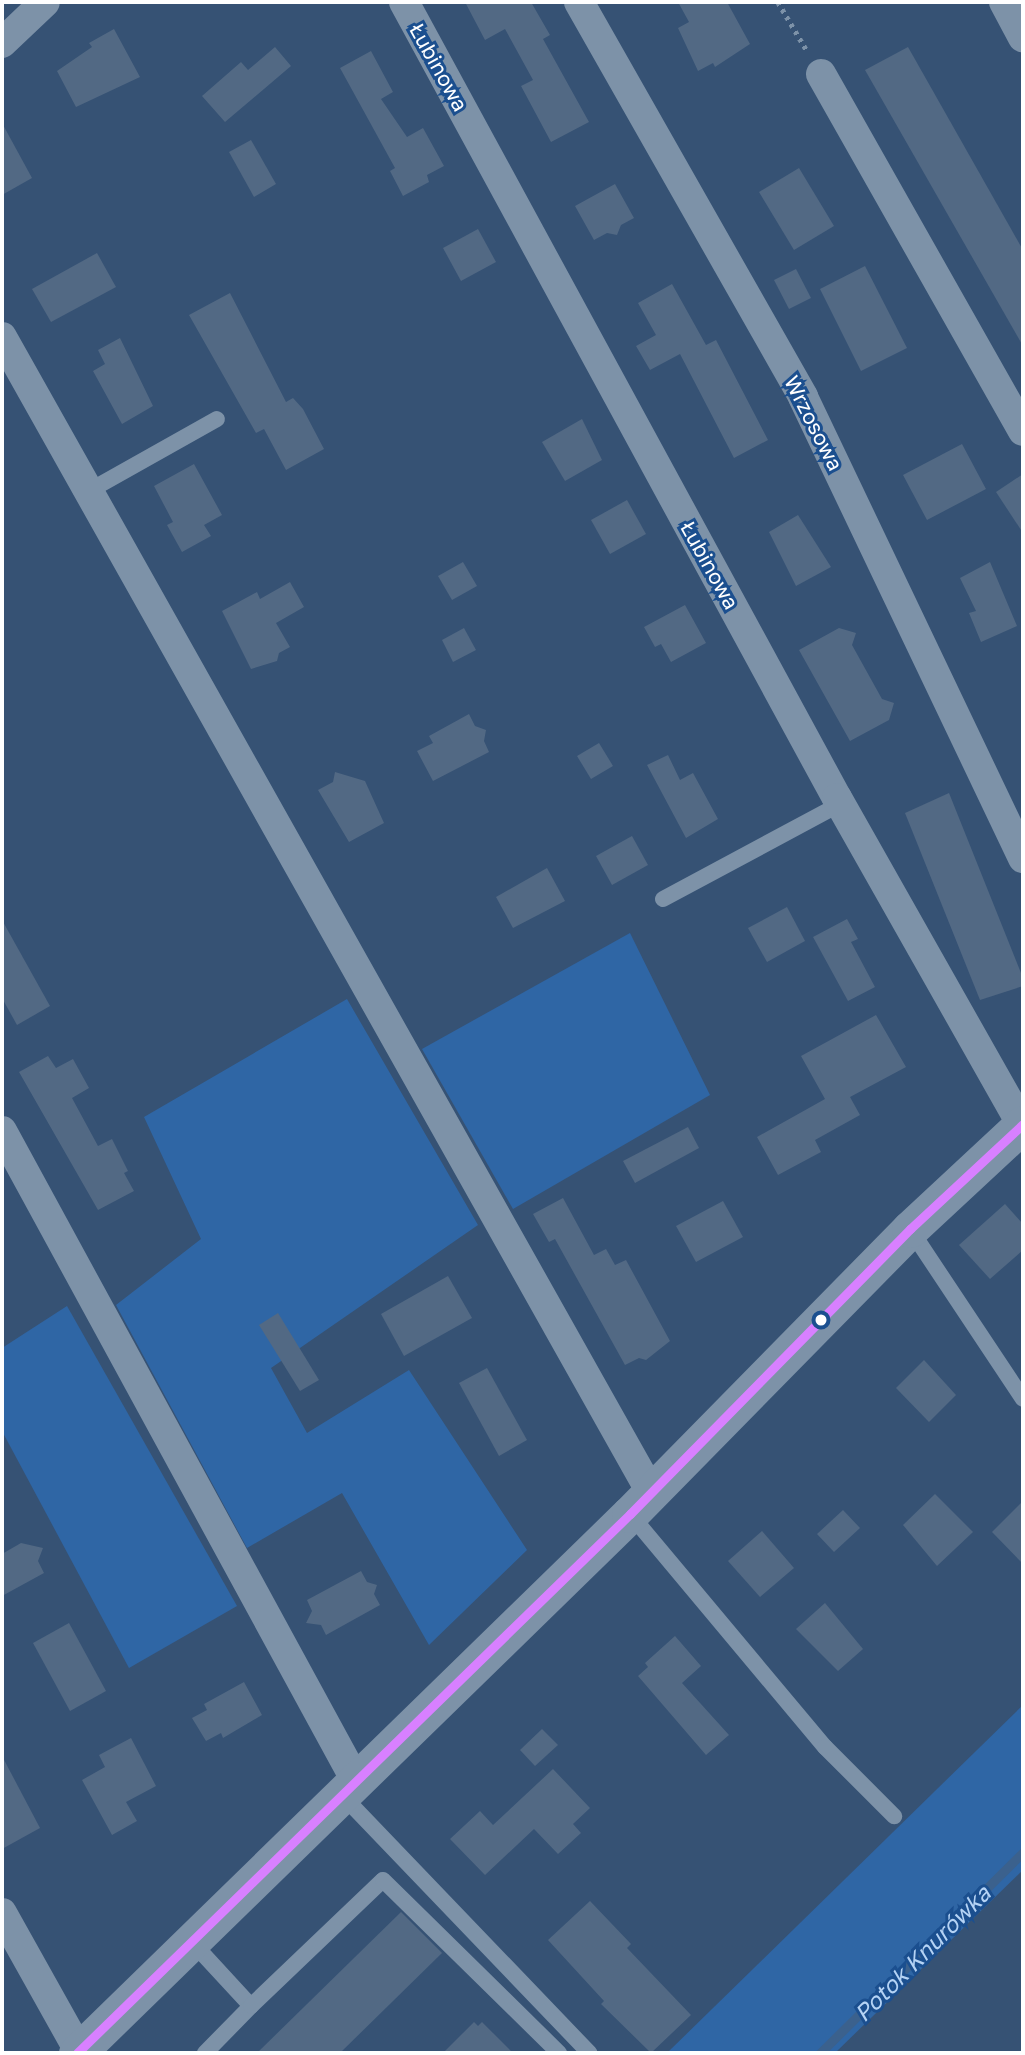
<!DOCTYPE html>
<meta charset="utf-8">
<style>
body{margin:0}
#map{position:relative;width:1025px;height:2055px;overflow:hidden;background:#365274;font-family:"Golos Text",sans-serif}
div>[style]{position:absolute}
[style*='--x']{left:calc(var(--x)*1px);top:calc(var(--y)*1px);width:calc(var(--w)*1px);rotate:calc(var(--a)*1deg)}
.green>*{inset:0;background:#2f66a5}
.stream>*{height:9px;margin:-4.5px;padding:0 4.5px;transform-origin:4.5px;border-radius:4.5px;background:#3b618d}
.building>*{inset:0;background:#526984}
.path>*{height:4.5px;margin-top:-2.25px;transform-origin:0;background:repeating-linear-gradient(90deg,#7d92a8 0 3.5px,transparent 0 8.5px)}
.service>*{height:16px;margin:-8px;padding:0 8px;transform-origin:8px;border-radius:8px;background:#7d92a8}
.minor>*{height:30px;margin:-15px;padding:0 15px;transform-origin:15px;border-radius:15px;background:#7d92a8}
.tertiary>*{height:37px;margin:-18.5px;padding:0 18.5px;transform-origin:18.5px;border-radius:18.5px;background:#7d92a8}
.bus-1>*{height:9px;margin:-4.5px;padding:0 4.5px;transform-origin:4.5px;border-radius:4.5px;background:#d880ff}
.dots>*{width:19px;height:19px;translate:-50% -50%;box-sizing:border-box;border:4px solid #1b4f8f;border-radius:50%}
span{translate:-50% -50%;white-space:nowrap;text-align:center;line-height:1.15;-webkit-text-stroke:6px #1b4f8f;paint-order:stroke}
.street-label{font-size:21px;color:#fff}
.water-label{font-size:23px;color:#b5d3f5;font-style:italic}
.frame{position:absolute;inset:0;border:4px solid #fff;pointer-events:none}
</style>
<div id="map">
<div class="green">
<div style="clip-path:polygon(630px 933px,710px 1095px,513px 1209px,422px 1049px)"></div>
<div style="clip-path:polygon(347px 999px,478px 1225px,271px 1368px,307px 1433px,409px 1370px,527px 1550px,429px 1645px,342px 1493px,247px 1548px,116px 1305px,201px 1239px,144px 1117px)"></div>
<div style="clip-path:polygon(67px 1306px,237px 1606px,129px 1668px,2px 1431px,2px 1348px)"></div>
<div style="clip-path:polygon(1023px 1705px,1023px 1870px,835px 2053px,667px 2053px)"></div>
</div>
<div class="stream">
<div style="--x:820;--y:2053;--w:286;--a:-44.7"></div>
</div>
<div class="building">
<div style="clip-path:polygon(465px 2px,531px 2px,550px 35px,543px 39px,589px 122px,551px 142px,521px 86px,533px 80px,505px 29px,485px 40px)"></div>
<div style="clip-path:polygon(678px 2px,727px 2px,750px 44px,715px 67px,713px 63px,698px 71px,678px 28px,689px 22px)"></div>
<div style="clip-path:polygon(114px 29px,140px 77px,76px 107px,57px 71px,92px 47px,89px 43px)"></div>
<div style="clip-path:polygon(275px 47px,291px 66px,225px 122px,202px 96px,241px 62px,248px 70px)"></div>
<div style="clip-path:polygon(908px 47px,1023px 250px,1023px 346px,865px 70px)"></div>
<div style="clip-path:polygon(371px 51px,393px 92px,381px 99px,407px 137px,423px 128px,444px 166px,427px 175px,429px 182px,403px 196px,390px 171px,395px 168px,340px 68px)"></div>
<div style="clip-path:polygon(2px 123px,32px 178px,2px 195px)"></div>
<div style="clip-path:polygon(251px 140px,276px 184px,254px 197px,229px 152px)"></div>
<div style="clip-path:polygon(799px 168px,834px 226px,794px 250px,759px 192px)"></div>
<div style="clip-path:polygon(615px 184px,634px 218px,621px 225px,617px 235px,607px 233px,594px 240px,575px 206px)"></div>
<div style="clip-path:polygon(478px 229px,496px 262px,461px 281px,443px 248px)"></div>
<div style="clip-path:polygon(97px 253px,116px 287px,51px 322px,32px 289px)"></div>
<div style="clip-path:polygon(865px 266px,907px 348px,861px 371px,820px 289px)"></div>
<div style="clip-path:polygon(796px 269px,811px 298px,789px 309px,774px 280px)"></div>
<div style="clip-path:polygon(672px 284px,706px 345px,716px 340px,768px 440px,734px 458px,680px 354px,650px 370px,636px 346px,656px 335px,638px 303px)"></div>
<div style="clip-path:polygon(230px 293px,286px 402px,293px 398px,303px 409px,324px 449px,286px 470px,264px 429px,256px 433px,189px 315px)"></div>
<div style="clip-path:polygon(120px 338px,153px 406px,122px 424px,93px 371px,105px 364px,98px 350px)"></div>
<div style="clip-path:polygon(582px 419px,602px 460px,565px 481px,542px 442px)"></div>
<div style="clip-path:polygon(962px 444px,986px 489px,927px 520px,903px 475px)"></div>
<div style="clip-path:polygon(194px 464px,222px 515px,204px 525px,211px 536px,182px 552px,167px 525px,173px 522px,154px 486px)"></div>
<div style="clip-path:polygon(1023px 474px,1023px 533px,996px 492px)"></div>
<div style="clip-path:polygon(627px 500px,646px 534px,610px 554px,591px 520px)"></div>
<div style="clip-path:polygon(798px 515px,831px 567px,796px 586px,769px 532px)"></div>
<div style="clip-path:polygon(463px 562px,477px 586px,452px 600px,438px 576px)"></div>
<div style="clip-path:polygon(990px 562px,1017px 626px,981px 642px,969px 613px,976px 611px,960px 578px)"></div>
<div style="clip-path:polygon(290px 582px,304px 607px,276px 623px,290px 647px,279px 653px,277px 661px,251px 669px,222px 611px,257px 592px,260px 599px)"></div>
<div style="clip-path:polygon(685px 605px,706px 643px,671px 662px,661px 644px,655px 647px,644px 627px)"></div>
<div style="clip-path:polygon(464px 628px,476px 650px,453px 662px,442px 640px)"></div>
<div style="clip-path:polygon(839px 628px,856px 633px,852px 645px,882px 699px,894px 703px,889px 720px,850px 741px,799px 650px)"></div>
<div style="clip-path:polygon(469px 714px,475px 726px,486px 730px,484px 741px,489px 752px,433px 781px,417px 751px,433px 743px,429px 736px)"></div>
<div style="clip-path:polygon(599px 743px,613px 766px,591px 779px,577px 756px)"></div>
<div style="clip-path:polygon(668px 755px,680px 780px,693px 773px,718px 819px,686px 838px,647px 765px)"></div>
<div style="clip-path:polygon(335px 772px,365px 781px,384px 823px,349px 842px,318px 790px,333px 782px)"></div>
<div style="clip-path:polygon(949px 793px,1023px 978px,1023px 986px,980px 1000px,905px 813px)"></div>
<div style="clip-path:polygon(632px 836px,648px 865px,612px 885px,596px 856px)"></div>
<div style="clip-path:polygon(547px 868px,565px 901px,513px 928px,496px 897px)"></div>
<div style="clip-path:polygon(787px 907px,805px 941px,767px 962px,748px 928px)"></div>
<div style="clip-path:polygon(847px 919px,858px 939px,851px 942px,875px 987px,848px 1001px,813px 937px)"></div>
<div style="clip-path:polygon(2px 920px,50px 1006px,17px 1025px,2px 998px)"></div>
<div style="clip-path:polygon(876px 1015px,906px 1067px,850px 1097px,860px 1115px,815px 1140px,821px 1152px,778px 1175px,757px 1137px,825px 1099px,801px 1056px)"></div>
<div style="clip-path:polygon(48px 1056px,56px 1068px,73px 1059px,89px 1088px,72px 1098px,98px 1146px,112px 1139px,128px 1171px,124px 1173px,134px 1191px,98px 1210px,19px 1072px)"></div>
<div style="clip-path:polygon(688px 1127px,699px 1148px,635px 1183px,623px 1161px)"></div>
<div style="clip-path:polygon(563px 1198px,594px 1255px,606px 1249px,615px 1265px,626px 1260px,670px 1341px,646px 1360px,639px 1358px,625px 1365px,555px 1239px,549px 1242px,533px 1214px)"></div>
<div style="clip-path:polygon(723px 1201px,743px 1237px,696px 1262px,676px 1226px)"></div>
<div style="clip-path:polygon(1005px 1204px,1023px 1224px,1023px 1250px,990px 1279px,959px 1245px)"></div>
<div style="clip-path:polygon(448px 1276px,472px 1318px,404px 1356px,381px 1314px)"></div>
<div style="clip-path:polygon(278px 1313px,319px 1380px,300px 1391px,259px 1325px)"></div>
<div style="clip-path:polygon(924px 1360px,956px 1395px,929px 1422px,896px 1388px)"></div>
<div style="clip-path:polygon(487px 1368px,527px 1440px,499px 1456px,459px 1383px)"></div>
<div style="clip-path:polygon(935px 1494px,973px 1532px,937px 1566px,903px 1525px)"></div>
<div style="clip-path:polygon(1023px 1501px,1023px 1564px,992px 1532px)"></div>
<div style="clip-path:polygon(843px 1510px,860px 1528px,834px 1552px,817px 1534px)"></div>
<div style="clip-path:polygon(762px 1531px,794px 1568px,760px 1597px,728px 1561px)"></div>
<div style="clip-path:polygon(21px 1543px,43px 1548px,38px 1561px,44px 1573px,2px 1596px,2px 1554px)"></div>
<div style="clip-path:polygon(361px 1571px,367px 1582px,377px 1585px,374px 1594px,380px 1605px,326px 1635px,321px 1625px,306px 1623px,312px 1611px,307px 1600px)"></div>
<div style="clip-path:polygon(825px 1603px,863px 1649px,838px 1671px,796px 1629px)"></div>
<div style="clip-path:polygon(69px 1623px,106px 1691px,70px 1711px,33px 1643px)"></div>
<div style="clip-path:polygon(675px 1636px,701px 1666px,682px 1683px,729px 1735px,706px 1755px,638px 1676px,648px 1667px,645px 1663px)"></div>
<div style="clip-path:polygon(244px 1682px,262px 1715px,223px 1738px,221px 1733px,206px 1741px,192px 1718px,207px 1710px,204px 1704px)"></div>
<div style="clip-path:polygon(542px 1729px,558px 1745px,535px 1766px,520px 1750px)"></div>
<div style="clip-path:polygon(131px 1738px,156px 1786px,126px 1802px,137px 1821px,112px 1835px,82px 1780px,105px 1767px,99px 1755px)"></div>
<div style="clip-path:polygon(2px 1756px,40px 1828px,2px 1849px)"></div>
<div style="clip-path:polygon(553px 1769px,590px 1808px,573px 1824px,581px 1833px,558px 1854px,534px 1829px,485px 1875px,450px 1839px,480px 1811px,493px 1825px)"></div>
<div style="clip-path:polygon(590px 1901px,631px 1944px,627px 1948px,691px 2015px,651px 2053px,601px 2004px,604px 2001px,548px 1940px)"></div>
<div style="clip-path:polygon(401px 1912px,442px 1953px,340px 2053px,257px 2053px)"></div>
<div style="clip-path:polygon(474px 2022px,478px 2026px,482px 2022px,513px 2053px,443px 2053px)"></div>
</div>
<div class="path">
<div style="--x:778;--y:2;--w:55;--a:59.2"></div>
</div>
<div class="service">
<div style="--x:87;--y:492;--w:149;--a:-29.3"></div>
<div style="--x:663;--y:899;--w:201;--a:-28.2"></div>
<div style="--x:910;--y:1229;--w:204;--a:56.4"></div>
<div style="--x:630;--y:1514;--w:304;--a:50.1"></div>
<div style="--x:825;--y:1747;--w:98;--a:45"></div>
<div style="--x:341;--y:1794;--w:359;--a:46.2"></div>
<div style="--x:191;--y:1941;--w:88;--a:47.3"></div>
<div style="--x:251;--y:2006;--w:66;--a:134.4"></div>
<div style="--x:251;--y:2006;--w:182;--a:-43.7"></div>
<div style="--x:383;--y:1880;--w:247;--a:44.5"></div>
</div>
<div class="minor">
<div style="--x:404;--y:2;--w:906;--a:61.46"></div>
<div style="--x:837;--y:798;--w:376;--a:60.5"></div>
<div style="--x:579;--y:2;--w:454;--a:60.4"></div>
<div style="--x:803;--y:397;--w:511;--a:64.49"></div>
<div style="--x:1004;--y:2;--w:40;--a:62"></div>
<div style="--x:2;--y:43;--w:59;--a:-43.6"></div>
<div style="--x:821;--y:74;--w:410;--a:60.5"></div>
<div style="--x:2;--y:337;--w:1325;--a:60.67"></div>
<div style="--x:2;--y:1131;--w:738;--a:61.42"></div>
<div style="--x:2;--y:1913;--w:158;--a:60.8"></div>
</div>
<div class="tertiary">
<div style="--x:77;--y:2053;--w:772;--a:-44.27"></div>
<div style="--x:630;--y:1514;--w:400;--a:-45.5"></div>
<div style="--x:910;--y:1229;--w:154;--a:-42.9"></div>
</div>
<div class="bus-1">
<div style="--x:77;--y:2053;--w:772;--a:-44.27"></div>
<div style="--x:630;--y:1514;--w:400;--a:-45.5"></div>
<div style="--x:910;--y:1229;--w:154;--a:-42.9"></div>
</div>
<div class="dots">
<div style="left:821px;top:1320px;background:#fff"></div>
</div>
<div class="street-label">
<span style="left:439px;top:67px;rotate:61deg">Łubinowa</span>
<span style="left:814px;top:423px;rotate:63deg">Wrzosowa</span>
<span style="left:710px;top:565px;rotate:61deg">Łubinowa</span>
</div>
<div class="water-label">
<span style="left:922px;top:1953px;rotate:-45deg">Potok Knurówka</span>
</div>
<div class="frame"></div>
</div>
